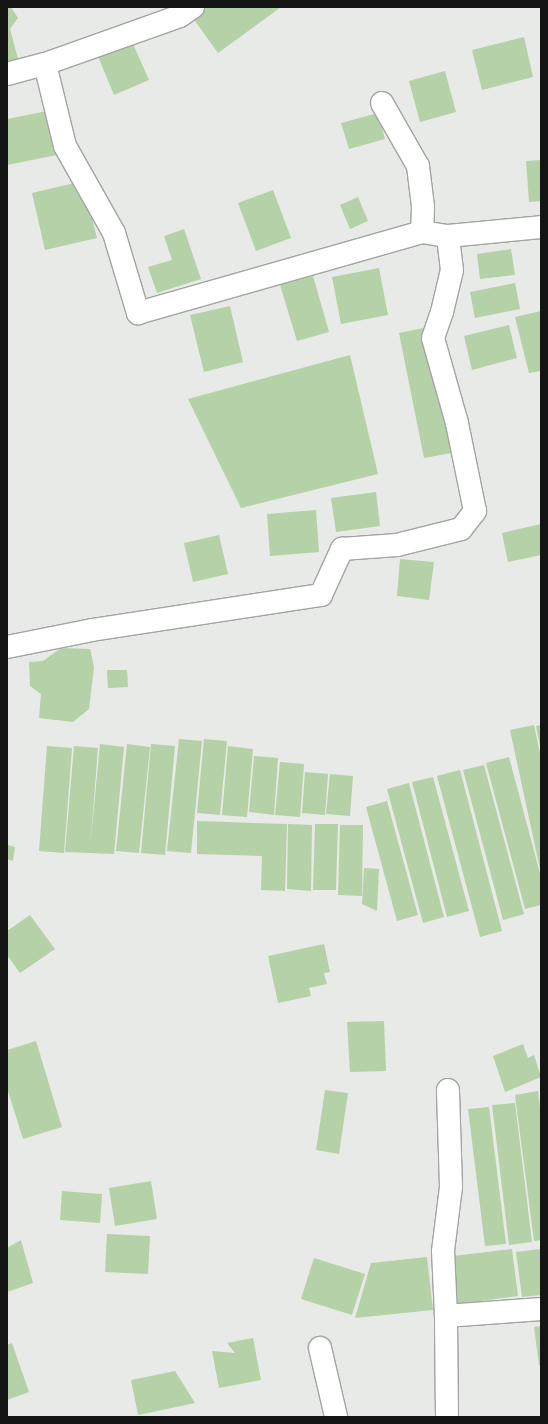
<!DOCTYPE html>
<style>
body{margin:0}
#map{position:relative;width:548px;height:1424px;overflow:hidden;background:#e7eae6;font-family:Signika,sans-serif}
div>[style]{position:absolute}
[style*='--x']{left:calc(var(--x)*1px);top:calc(var(--y)*1px);width:calc(var(--w)*1px);rotate:calc(var(--a)*1deg)}
.building>*{inset:0;background:#b5d1a8}
.roads{filter:drop-shadow(1px 0 #a2a4a1) drop-shadow(-1px 0 #a2a4a1) drop-shadow(0 1px #a2a4a1) drop-shadow(0 -1px #a2a4a1)}
.minor>*{height:22px;margin:-11px;padding:0 11px;transform-origin:11px;border-radius:11px;background:#fff}
span{translate:-50% -50%;white-space:nowrap;text-align:center;line-height:1.15;-webkit-text-stroke:3px #fff;paint-order:stroke}
.frame{position:absolute;inset:0;border:8px solid #131413;pointer-events:none}
</style>
<div id="map">
<div class="building">
<div style="clip-path:polygon(7px 7px,11px 7px,18px 18px,10px 29px,18px 59px,7px 62px)"></div>
<div style="clip-path:polygon(200px 7px,281px 7px,218px 53px,190px 14px)"></div>
<div style="clip-path:polygon(129px 35px,149px 80px,114px 95px,95px 49px)"></div>
<div style="clip-path:polygon(524px 37px,533px 77px,482px 90px,472px 50px)"></div>
<div style="clip-path:polygon(445px 71px,456px 112px,420px 122px,409px 81px)"></div>
<div style="clip-path:polygon(47px 111px,57px 155px,7px 165px,7px 119px)"></div>
<div style="clip-path:polygon(378px 113px,385px 139px,349px 149px,341px 123px)"></div>
<div style="clip-path:polygon(541px 160px,541px 201px,529px 202px,526px 161px)"></div>
<div style="clip-path:polygon(83px 181px,97px 238px,45px 250px,32px 193px)"></div>
<div style="clip-path:polygon(273px 190px,291px 238px,256px 251px,238px 203px)"></div>
<div style="clip-path:polygon(358px 197px,368px 221px,350px 229px,340px 205px)"></div>
<div style="clip-path:polygon(184px 229px,201px 279px,157px 293px,148px 267px,172px 260px,164px 236px)"></div>
<div style="clip-path:polygon(511px 249px,515px 275px,480px 279px,477px 254px)"></div>
<div style="clip-path:polygon(379px 268px,388px 315px,341px 324px,332px 277px)"></div>
<div style="clip-path:polygon(313px 276px,329px 332px,297px 341px,280px 285px)"></div>
<div style="clip-path:polygon(515px 283px,520px 309px,475px 318px,470px 292px)"></div>
<div style="clip-path:polygon(230px 306px,243px 362px,204px 372px,190px 315px)"></div>
<div style="clip-path:polygon(541px 311px,541px 371px,529px 373px,515px 317px)"></div>
<div style="clip-path:polygon(509px 325px,517px 358px,472px 370px,464px 336px)"></div>
<div style="clip-path:polygon(428px 327px,452px 453px,424px 458px,399px 333px)"></div>
<div style="clip-path:polygon(350px 355px,378px 474px,241px 508px,188px 399px)"></div>
<div style="clip-path:polygon(376px 492px,380px 526px,336px 532px,331px 498px)"></div>
<div style="clip-path:polygon(316px 510px,319px 552px,270px 556px,267px 514px)"></div>
<div style="clip-path:polygon(541px 524px,541px 555px,508px 562px,502px 533px)"></div>
<div style="clip-path:polygon(219px 535px,228px 574px,193px 582px,184px 543px)"></div>
<div style="clip-path:polygon(400px 559px,434px 562px,429px 600px,397px 596px)"></div>
<div style="clip-path:polygon(61px 648px,90px 649px,94px 667px,89px 709px,73px 722px,39px 718px,41px 694px,30px 686px,29px 662px,43px 661px)"></div>
<div style="clip-path:polygon(107px 670px,127px 670px,128px 687px,108px 688px)"></div>
<div style="clip-path:polygon(534px 725px,541px 758px,540px 869px,510px 730px)"></div>
<div style="clip-path:polygon(541px 725px,541px 746px,540px 746px,536px 726px)"></div>
<div style="clip-path:polygon(179px 739px,202px 741px,191px 853px,167px 851px)"></div>
<div style="clip-path:polygon(204px 739px,227px 741px,220px 815px,197px 813px)"></div>
<div style="clip-path:polygon(100px 744px,124px 747px,114px 854px,65px 852px,74px 746px,98px 748px,90px 849px)"></div>
<div style="clip-path:polygon(127px 744px,150px 747px,139px 853px,116px 851px)"></div>
<div style="clip-path:polygon(151px 744px,175px 746px,165px 855px,141px 853px)"></div>
<div style="clip-path:polygon(47px 746px,72px 748px,64px 853px,39px 851px)"></div>
<div style="clip-path:polygon(228px 746px,253px 749px,247px 817px,222px 815px)"></div>
<div style="clip-path:polygon(254px 756px,278px 758px,274px 815px,249px 812px)"></div>
<div style="clip-path:polygon(509px 757px,541px 877px,541px 905px,525px 909px,486px 763px)"></div>
<div style="clip-path:polygon(280px 762px,304px 764px,300px 817px,275px 815px)"></div>
<div style="clip-path:polygon(484px 765px,524px 914px,503px 920px,463px 770px)"></div>
<div style="clip-path:polygon(460px 770px,502px 931px,480px 937px,437px 776px)"></div>
<div style="clip-path:polygon(305px 772px,328px 774px,325px 815px,302px 813px)"></div>
<div style="clip-path:polygon(330px 774px,353px 776px,350px 816px,326px 814px)"></div>
<div style="clip-path:polygon(433px 777px,469px 911px,447px 917px,412px 782px)"></div>
<div style="clip-path:polygon(409px 783px,444px 917px,423px 923px,387px 789px)"></div>
<div style="clip-path:polygon(387px 801px,418px 915px,397px 921px,366px 807px)"></div>
<div style="clip-path:polygon(197px 821px,287px 824px,285px 891px,261px 890px,262px 856px,197px 854px)"></div>
<div style="clip-path:polygon(288px 824px,312px 825px,311px 891px,287px 889px)"></div>
<div style="clip-path:polygon(315px 824px,338px 824px,336px 890px,313px 890px)"></div>
<div style="clip-path:polygon(340px 825px,363px 825px,362px 896px,338px 895px)"></div>
<div style="clip-path:polygon(7px 845px,15px 847px,13px 861px,7px 859px)"></div>
<div style="clip-path:polygon(364px 868px,379px 869px,377px 911px,362px 904px)"></div>
<div style="clip-path:polygon(30px 915px,55px 949px,20px 973px,7px 955px,7px 931px)"></div>
<div style="clip-path:polygon(324px 944px,330px 972px,324px 973px,327px 984px,309px 988px,311px 996px,278px 1003px,268px 956px)"></div>
<div style="clip-path:polygon(384px 1021px,386px 1071px,350px 1072px,347px 1022px)"></div>
<div style="clip-path:polygon(36px 1041px,62px 1127px,23px 1139px,7px 1088px,7px 1050px)"></div>
<div style="clip-path:polygon(523px 1044px,528px 1058px,534px 1055px,541px 1077px,505px 1092px,493px 1056px)"></div>
<div style="clip-path:polygon(325px 1090px,348px 1093px,339px 1154px,316px 1150px)"></div>
<div style="clip-path:polygon(538px 1091px,541px 1115px,541px 1240px,534px 1241px,515px 1095px)"></div>
<div style="clip-path:polygon(515px 1103px,532px 1242px,509px 1245px,492px 1105px)"></div>
<div style="clip-path:polygon(489px 1107px,506px 1244px,485px 1246px,468px 1109px)"></div>
<div style="clip-path:polygon(151px 1181px,157px 1219px,115px 1226px,109px 1188px)"></div>
<div style="clip-path:polygon(62px 1191px,102px 1194px,100px 1223px,60px 1220px)"></div>
<div style="clip-path:polygon(107px 1234px,150px 1236px,148px 1274px,105px 1272px)"></div>
<div style="clip-path:polygon(21px 1240px,33px 1283px,7px 1292px,7px 1248px)"></div>
<div style="clip-path:polygon(512px 1249px,518px 1296px,458px 1304px,453px 1256px)"></div>
<div style="clip-path:polygon(540px 1249px,541px 1295px,522px 1297px,516px 1252px)"></div>
<div style="clip-path:polygon(427px 1257px,433px 1310px,355px 1318px,371px 1263px)"></div>
<div style="clip-path:polygon(314px 1258px,365px 1274px,352px 1315px,301px 1299px)"></div>
<div style="clip-path:polygon(541px 1326px,541px 1365px,539px 1365px,534px 1327px)"></div>
<div style="clip-path:polygon(253px 1338px,261px 1380px,219px 1388px,212px 1351px,235px 1353px,227px 1343px)"></div>
<div style="clip-path:polygon(12px 1343px,29px 1392px,7px 1400px,7px 1345px)"></div>
<div style="clip-path:polygon(175px 1371px,195px 1403px,138px 1415px,131px 1380px)"></div>
</div>
<div class="roads">
<div class="minor">
<div style="--x:45;--y:64;--w:84;--a:76.3"></div>
<div style="--x:65;--y:146;--w:100;--a:60.6"></div>
<div style="--x:114;--y:233;--w:84;--a:73.3"></div>
<div style="--x:138;--y:313;--w:295;--a:-15.9"></div>
<div style="--x:422;--y:232;--w:26;--a:9"></div>
<div style="--x:448;--y:236;--w:93;--a:-5.5"></div>
<div style="--x:7;--y:74;--w:39;--a:-15"></div>
<div style="--x:45;--y:64;--w:143;--a:-19.6"></div>
<div style="--x:180;--y:16;--w:16;--a:-35"></div>
<div style="--x:382;--y:103;--w:73;--a:60.3"></div>
<div style="--x:418;--y:166;--w:41;--a:83"></div>
<div style="--x:423;--y:207;--w:25;--a:92"></div>
<div style="--x:7;--y:647;--w:87;--a:-11.3"></div>
<div style="--x:92;--y:630;--w:232;--a:-8.7"></div>
<div style="--x:321;--y:595;--w:51;--a:-65.5"></div>
<div style="--x:342;--y:549;--w:55;--a:-4.2"></div>
<div style="--x:397;--y:545;--w:66;--a:-14"></div>
<div style="--x:461;--y:529;--w:23;--a:-52"></div>
<div style="--x:475;--y:511;--w:90;--a:-101.6"></div>
<div style="--x:457;--y:423;--w:88;--a:-105.8"></div>
<div style="--x:433;--y:338;--w:28;--a:-71"></div>
<div style="--x:442;--y:312;--w:43;--a:-76.6"></div>
<div style="--x:452;--y:270;--w:34;--a:-97"></div>
<div style="--x:446;--y:1316;--w:65;--a:-92.6"></div>
<div style="--x:443;--y:1251;--w:64;--a:-82.9"></div>
<div style="--x:451;--y:1187;--w:97;--a:-91.8"></div>
<div style="--x:320;--y:1348;--w:71;--a:76.9"></div>
<div style="--x:447;--y:1417;--w:101;--a:-90.6"></div>
<div style="--x:446;--y:1316;--w:95;--a:-4.2"></div>
</div>
</div>
<div class="frame"></div>
</div>
